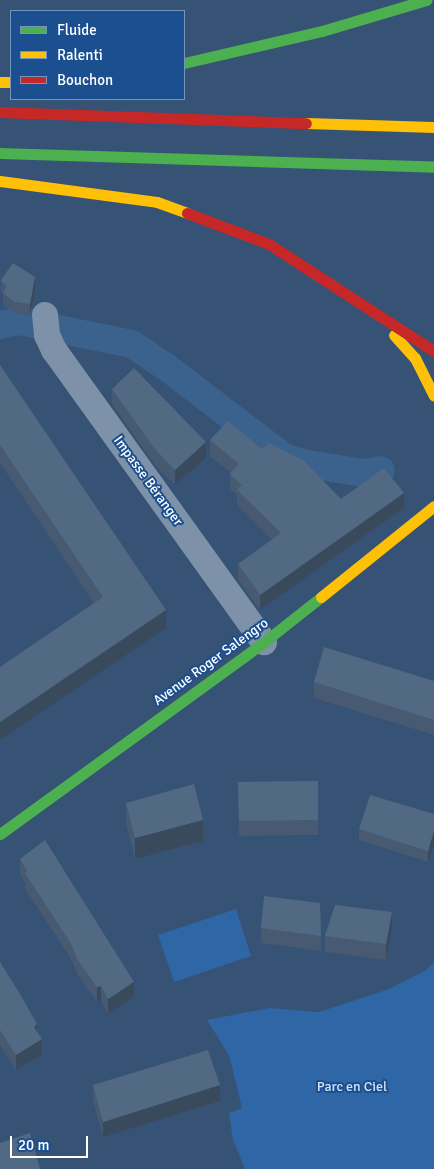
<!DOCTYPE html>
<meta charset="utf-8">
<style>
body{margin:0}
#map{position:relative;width:434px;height:1169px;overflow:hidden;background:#365274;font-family:Signika,sans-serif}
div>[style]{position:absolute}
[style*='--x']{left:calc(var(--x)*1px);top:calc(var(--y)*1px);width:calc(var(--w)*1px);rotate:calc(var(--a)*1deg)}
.green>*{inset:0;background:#2f66a5}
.canal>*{height:28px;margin:-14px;padding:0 14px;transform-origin:14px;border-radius:14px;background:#3b618d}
.street>*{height:26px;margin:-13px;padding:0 13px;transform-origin:13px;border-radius:13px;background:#7d92a8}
.fast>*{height:11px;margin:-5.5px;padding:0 5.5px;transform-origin:5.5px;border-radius:5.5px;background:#4caf50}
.slow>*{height:11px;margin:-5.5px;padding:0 5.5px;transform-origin:5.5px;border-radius:5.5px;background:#ffc107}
.jam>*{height:11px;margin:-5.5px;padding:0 5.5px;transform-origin:5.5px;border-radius:5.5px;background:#c62828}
.wall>*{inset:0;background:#475a72}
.shaded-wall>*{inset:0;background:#394a5c}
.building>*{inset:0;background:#526984}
span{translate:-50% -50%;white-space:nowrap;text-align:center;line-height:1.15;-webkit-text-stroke:4px #1b4f8f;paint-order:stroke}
.street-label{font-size:14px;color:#fff}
.park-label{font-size:14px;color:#cfe3fa}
.legend{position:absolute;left:10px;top:10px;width:175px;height:90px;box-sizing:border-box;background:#1b4f8f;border:1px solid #7695bc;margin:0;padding:6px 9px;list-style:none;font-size:15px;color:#fff}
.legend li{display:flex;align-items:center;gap:10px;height:25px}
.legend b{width:25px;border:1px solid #7695bc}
.scale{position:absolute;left:10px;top:1136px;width:78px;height:22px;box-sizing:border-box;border:2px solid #fff;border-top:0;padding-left:6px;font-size:15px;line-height:18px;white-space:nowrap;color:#fff;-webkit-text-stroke:4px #1b4f8f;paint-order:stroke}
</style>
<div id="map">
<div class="green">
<div style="clip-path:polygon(236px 909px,251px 956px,174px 982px,158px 935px)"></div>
<div style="clip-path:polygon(434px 962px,434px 1169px,245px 1169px,233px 1140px,229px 1113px,242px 1108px,229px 1055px,207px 1020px,269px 1008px,319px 1012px,389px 989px,425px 971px)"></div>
</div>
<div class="canal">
<div style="--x:0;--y:325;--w:19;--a:-12"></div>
<div style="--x:19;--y:321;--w:115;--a:11.5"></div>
<div style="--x:132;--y:344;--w:40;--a:34"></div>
<div style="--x:165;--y:366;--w:150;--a:37.4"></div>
<div style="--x:284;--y:457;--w:20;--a:18"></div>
<div style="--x:303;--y:463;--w:61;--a:9.5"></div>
<div style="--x:363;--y:473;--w:18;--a:-9"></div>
</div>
<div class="street">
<div style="--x:45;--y:315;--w:20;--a:84"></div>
<div style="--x:47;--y:335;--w:17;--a:65"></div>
<div style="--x:54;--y:350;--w:360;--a:54.3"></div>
</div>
<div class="fast">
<div style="--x:184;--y:63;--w:142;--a:-13.1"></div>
<div style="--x:322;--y:31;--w:109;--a:-16.6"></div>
<div style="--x:0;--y:153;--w:434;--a:1.8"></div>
<div style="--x:0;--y:834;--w:326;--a:-36"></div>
<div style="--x:264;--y:642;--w:73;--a:-38.3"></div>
</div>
<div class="slow">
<div style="--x:0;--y:82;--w:11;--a:0"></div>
<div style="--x:306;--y:123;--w:128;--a:1.8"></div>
<div style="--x:0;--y:181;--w:158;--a:7.6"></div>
<div style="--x:157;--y:202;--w:32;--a:20"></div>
<div style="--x:394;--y:335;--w:31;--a:48"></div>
<div style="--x:415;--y:358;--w:42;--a:63.4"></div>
<div style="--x:321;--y:597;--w:145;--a:-38.8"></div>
</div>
<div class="jam">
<div style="--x:0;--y:112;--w:306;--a:2.1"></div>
<div style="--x:187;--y:213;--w:88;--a:20.7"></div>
<div style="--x:269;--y:244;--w:197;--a:33"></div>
</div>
<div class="wall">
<div style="clip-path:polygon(1px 280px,35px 289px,30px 316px,15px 313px,3px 304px,3px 294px,1px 292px)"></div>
<div style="clip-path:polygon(0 365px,166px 628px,0 740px,0 667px,94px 603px,0 463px)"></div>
<div style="clip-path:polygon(112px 389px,206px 458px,175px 485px,155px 465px,112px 404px)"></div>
<div style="clip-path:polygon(210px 440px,262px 449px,341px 499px,404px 508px,260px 610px,238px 580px,238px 564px,272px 540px,237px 505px,237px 495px,230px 489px,230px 474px,231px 473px,210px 456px)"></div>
<div style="clip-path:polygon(434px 681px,434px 735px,314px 698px,314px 682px)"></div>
<div style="clip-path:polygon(318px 781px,318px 835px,239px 836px,238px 782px)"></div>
<div style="clip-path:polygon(126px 803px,203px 841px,135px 859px,126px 824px)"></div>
<div style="clip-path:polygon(434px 814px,428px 862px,359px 840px,359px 829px)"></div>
<div style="clip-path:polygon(20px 859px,134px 997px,108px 1014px,101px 1001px,97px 1002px,78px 975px,70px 957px,25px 889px,25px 882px,20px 874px)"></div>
<div style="clip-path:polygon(320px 903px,321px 951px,261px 943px,261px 928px)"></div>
<div style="clip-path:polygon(392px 927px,386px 960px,325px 952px,325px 936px)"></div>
<div style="clip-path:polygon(0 962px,37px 1032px,42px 1055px,16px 1070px,0 1045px)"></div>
<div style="clip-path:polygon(93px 1085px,220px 1101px,103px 1137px,93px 1101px)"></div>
</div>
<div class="shaded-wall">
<div style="clip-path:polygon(35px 277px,35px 289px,30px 316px,30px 304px)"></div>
<div style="clip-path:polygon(206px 442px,206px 458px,175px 485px,175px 470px)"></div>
<div style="clip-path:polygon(404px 493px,404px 508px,260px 610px,260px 595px)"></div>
<div style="clip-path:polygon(166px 610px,166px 628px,0 740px,0 722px)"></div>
<div style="clip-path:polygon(203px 820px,203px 841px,135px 859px,135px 838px)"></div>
<div style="clip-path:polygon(434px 831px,434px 843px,428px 862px,428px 851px)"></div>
<div style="clip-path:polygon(392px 912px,392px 927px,386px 960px,386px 944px)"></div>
<div style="clip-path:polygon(134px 982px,134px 997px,108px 1014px,108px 999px)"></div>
<div style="clip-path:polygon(101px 986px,101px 1001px,97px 1002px,97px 987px)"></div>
<div style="clip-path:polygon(37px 1024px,37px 1040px,34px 1027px)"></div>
<div style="clip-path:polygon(42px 1039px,42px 1055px,16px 1070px,16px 1055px)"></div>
<div style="clip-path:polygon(220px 1085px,220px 1101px,103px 1137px,103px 1122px)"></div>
</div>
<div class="building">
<div style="clip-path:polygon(13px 263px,35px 277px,30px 304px,15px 302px,3px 293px,7px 286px,1px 280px)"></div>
<div style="clip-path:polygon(0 365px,166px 610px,0 722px,0 667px,103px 597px,0 445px)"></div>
<div style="clip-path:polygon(134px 368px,206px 442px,175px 470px,155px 449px,112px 389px)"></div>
<div style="clip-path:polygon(228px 421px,262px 449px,269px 443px,304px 461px,341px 499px,384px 468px,404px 493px,260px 595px,238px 564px,281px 533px,237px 490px,242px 485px,230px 474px,239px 464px,210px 440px)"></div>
<div style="clip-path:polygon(324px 647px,434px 681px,434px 720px,314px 682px)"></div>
<div style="clip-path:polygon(318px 781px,318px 820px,239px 821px,238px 782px)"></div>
<div style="clip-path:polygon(194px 784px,203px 820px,135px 838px,126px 803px)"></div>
<div style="clip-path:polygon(370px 795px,434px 814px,434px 831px,428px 851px,359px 829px)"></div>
<div style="clip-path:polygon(45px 840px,134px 982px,108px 999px,101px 986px,97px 987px,78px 960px,70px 942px,25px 873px,27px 871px,20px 859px)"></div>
<div style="clip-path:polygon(264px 896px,320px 903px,321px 936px,261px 928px)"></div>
<div style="clip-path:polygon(335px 905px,392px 912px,386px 944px,325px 936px)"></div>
<div style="clip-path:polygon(0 962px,20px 994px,37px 1024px,34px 1027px,42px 1039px,16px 1055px,0 1030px)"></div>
<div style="clip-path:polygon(208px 1050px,220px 1085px,103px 1122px,93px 1085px)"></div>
<div style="clip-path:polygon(30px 1133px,40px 1169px,0 1169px,0 1143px)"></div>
</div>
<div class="street-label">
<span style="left:148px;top:481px;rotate:54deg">Impasse Béranger</span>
<span style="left:211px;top:662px;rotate:-36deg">Avenue Roger Salengro</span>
</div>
<div class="park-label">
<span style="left:352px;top:1087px">Parc en Ciel</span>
</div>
<ul class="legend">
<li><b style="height:6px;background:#4caf50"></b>Fluide</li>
<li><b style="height:6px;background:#ffc107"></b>Ralenti</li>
<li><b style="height:6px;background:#c62828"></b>Bouchon</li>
</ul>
<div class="scale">20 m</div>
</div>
